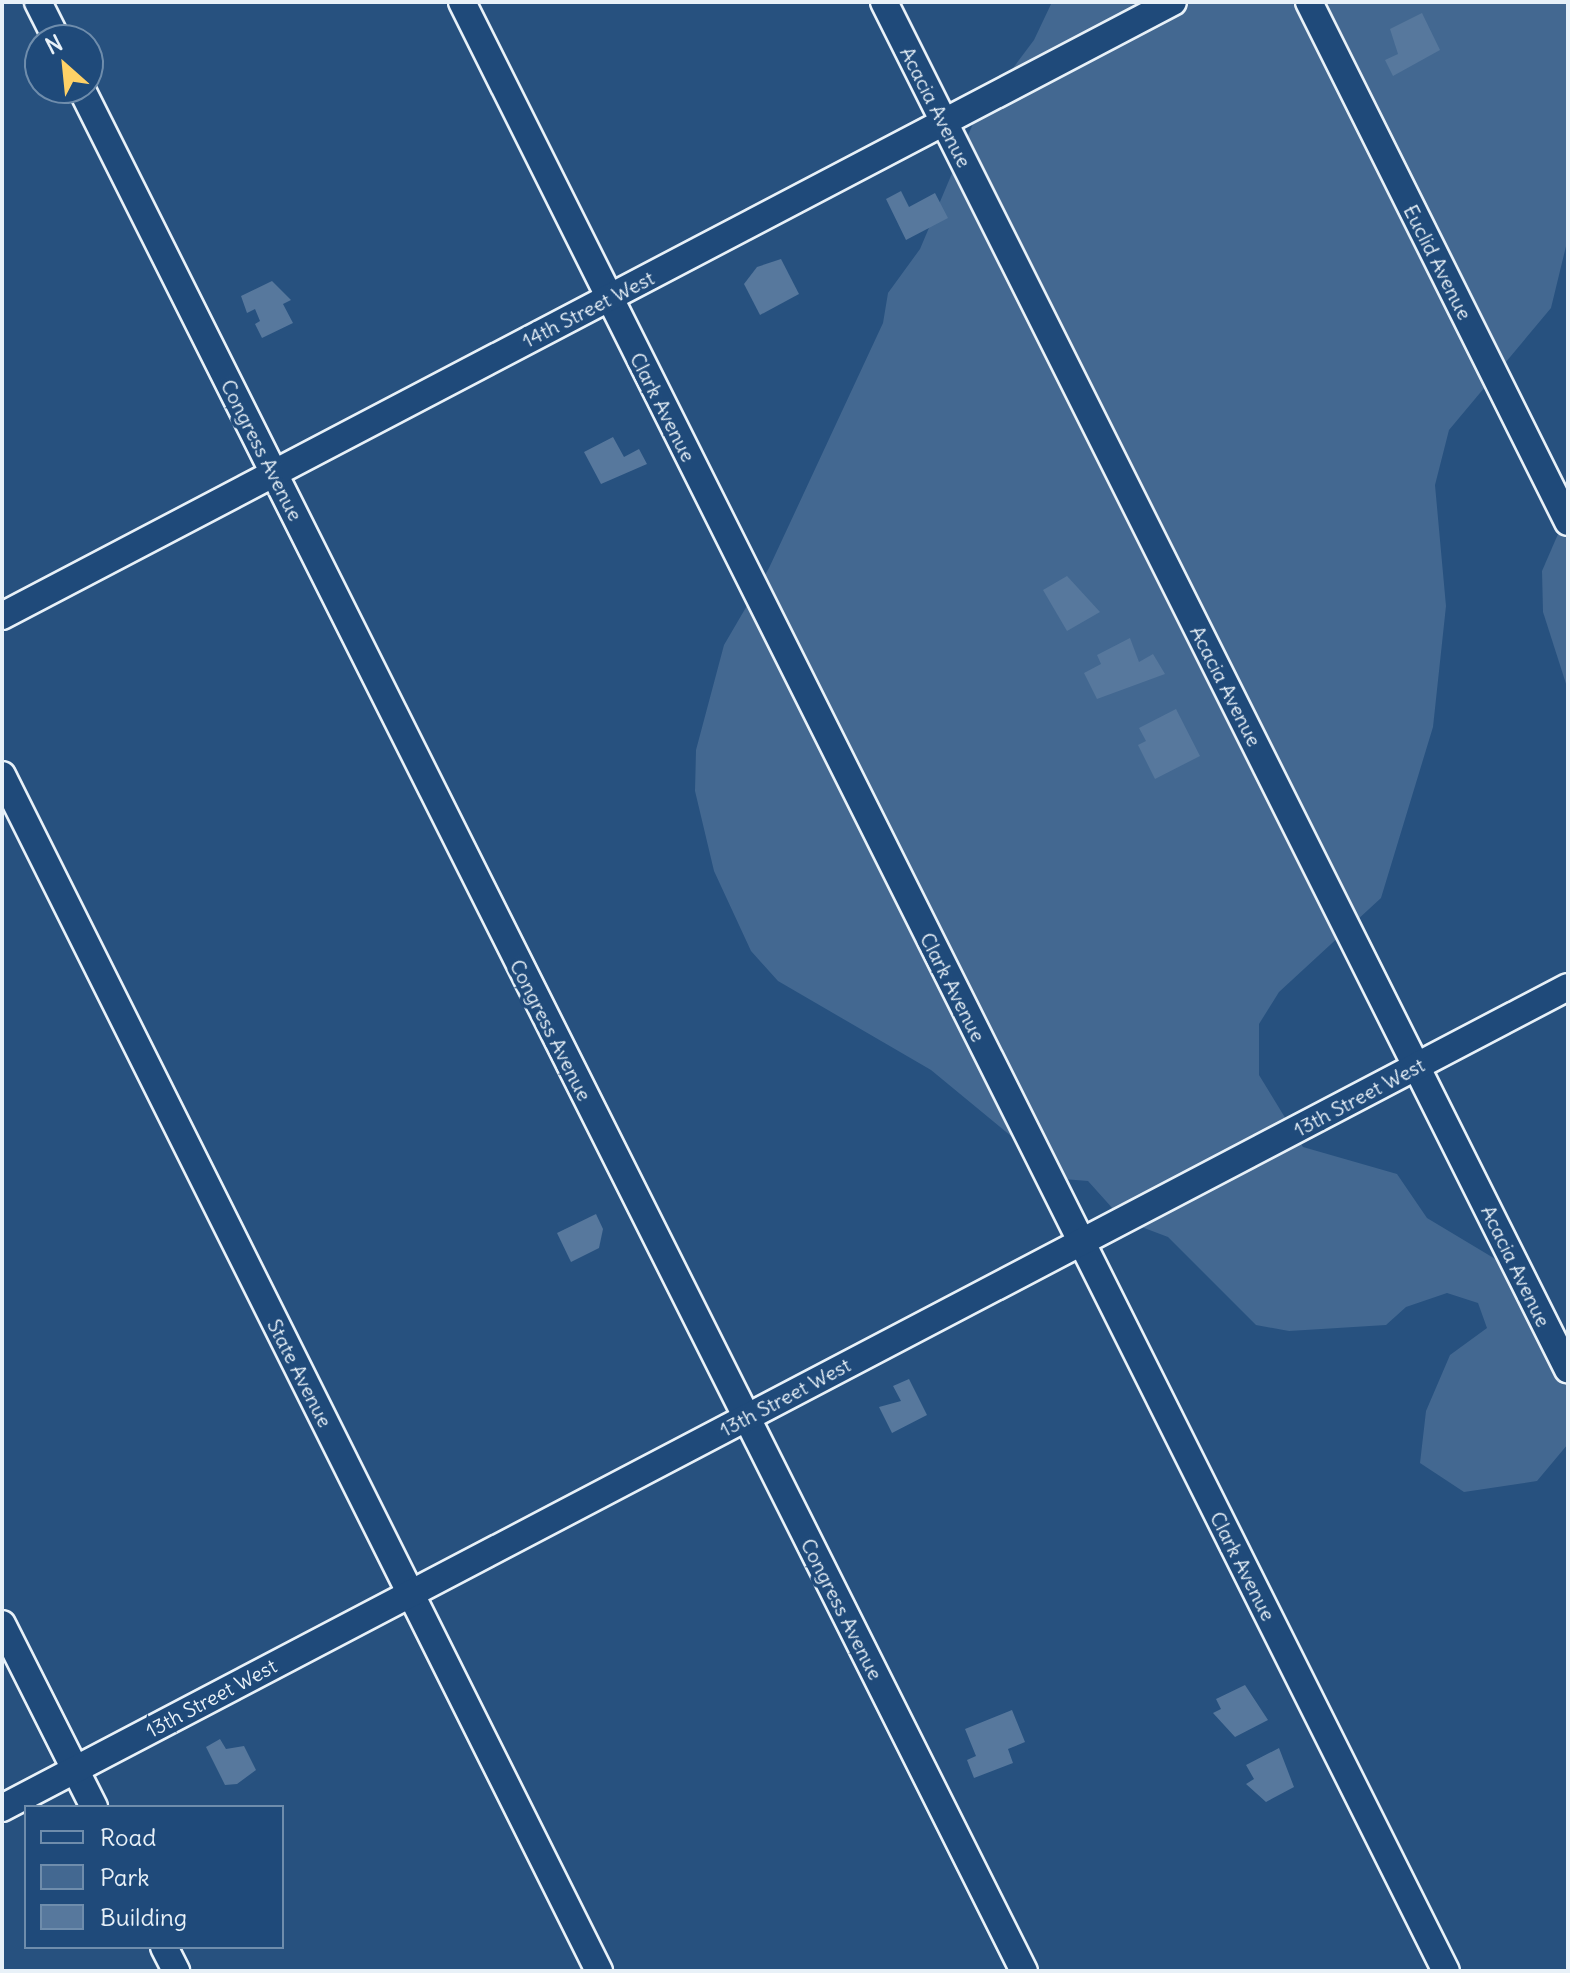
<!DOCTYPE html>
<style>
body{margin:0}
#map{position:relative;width:1570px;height:1973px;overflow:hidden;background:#27517f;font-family:Delius,sans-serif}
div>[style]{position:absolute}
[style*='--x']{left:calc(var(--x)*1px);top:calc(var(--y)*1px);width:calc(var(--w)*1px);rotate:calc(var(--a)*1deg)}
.green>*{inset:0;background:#436891}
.building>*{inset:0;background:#57789d}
.roads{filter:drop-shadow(2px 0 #e8f1f8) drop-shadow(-2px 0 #e8f1f8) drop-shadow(0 2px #e8f1f8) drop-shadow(0 -2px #e8f1f8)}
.minor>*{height:26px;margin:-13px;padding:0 13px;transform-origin:13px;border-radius:13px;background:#1f4a7a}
span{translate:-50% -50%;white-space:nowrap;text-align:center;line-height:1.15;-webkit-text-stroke:8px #1f4a7a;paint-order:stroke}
.street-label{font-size:20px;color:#e8f1f8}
.frame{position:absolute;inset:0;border:4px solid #e8f1f8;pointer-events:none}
.legend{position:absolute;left:24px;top:1805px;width:260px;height:144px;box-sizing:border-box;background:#1f4a7a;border:2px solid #6f8dac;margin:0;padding:10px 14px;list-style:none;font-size:24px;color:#e8f1f8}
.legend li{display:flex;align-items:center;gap:16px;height:40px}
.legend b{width:40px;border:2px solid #6f8dac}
.north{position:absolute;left:24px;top:24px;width:80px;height:80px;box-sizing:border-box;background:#1f4a7a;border:2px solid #6f8dac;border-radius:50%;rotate:333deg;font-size:22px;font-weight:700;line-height:32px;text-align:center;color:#e8f1f8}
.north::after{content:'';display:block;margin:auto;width:28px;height:36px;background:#ffd166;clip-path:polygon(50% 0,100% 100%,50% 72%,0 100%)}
</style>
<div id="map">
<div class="green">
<div style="clip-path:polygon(1052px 2px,1568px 2px,1568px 238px,1551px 308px,1449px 430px,1435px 485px,1446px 606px,1433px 727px,1381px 898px,1279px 992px,1259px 1024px,1259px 1075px,1303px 1147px,1397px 1174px,1427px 1218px,1497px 1260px,1543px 1314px,1568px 1374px,1568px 1444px,1537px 1481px,1464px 1492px,1420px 1463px,1426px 1411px,1450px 1355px,1487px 1328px,1478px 1303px,1447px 1293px,1406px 1307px,1386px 1325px,1289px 1331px,1256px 1325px,1168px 1237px,1123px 1220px,1088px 1181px,1063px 1179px,931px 1070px,778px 981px,751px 951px,714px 871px,695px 791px,696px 750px,724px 645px,769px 568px,883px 323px,888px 293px,920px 249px,975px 119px,1034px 40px)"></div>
<div style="clip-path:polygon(1568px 511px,1568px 690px,1543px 612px,1542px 571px)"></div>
</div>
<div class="building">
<div style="clip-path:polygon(1422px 13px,1440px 50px,1393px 76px,1385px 60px,1398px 54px,1390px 29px)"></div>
<div style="clip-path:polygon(901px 191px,909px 207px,935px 193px,948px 218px,906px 240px,886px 199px)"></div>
<div style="clip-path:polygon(781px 259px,799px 294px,760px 315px,744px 284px,757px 267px)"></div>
<div style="clip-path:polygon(272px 281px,291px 300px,283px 304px,293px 323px,262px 338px,255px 324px,260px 321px,255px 309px,247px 313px,241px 296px)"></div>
<div style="clip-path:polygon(613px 437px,624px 457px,639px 449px,647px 464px,601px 484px,584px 452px)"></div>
<div style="clip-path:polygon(1067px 576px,1100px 612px,1067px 631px,1043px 590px)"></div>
<div style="clip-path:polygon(1130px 638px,1139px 662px,1153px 654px,1165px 674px,1097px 699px,1084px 673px,1101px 664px,1097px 655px)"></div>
<div style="clip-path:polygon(1176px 709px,1200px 756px,1155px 779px,1138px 745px,1146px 741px,1139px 728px)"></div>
<div style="clip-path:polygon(596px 1214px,603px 1229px,599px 1248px,571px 1262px,557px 1233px)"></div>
<div style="clip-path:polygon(909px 1379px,927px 1415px,892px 1433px,879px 1407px,901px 1401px,893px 1386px)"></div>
<div style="clip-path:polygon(1245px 1685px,1268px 1720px,1235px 1737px,1213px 1713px,1221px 1709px,1216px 1699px)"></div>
<div style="clip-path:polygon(1012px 1710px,1025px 1742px,1008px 1749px,1013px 1763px,974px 1778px,967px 1760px,976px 1756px,965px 1729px)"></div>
<div style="clip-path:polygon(220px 1739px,226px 1749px,244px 1746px,256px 1770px,237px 1784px,225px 1785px,206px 1747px)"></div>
<div style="clip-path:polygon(1279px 1748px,1294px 1787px,1266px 1802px,1246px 1784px,1254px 1779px,1246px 1765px)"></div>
</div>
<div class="roads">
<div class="minor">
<div style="--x:38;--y:2;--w:42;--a:63.4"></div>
<div style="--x:462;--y:2;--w:2201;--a:63.45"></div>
<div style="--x:884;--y:2;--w:1529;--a:63.43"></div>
<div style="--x:1309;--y:2;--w:581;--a:63.52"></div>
<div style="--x:81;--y:88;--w:2106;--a:63.4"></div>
<div style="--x:2;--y:616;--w:1322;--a:-27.67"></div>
<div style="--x:2;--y:775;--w:1337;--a:63.47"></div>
<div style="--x:2;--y:1624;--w:205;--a:63.3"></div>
<div style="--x:2;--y:1808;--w:1768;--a:-27.67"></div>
<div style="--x:164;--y:1947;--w:27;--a:63"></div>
</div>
</div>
<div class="street-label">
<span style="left:936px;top:107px;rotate:63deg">Acacia Avenue</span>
<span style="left:1438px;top:262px;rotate:63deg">Euclid Avenue</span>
<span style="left:588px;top:309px;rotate:-27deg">14th Street West</span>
<span style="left:663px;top:407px;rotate:63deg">Clark Avenue</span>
<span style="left:262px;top:450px;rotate:63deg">Congress Avenue</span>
<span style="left:1226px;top:686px;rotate:63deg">Acacia Avenue</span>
<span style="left:953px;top:987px;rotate:63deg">Clark Avenue</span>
<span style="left:551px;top:1030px;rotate:63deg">Congress Avenue</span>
<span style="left:1359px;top:1097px;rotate:-28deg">13th Street West</span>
<span style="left:1516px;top:1266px;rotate:64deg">Acacia Avenue</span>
<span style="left:300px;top:1373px;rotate:63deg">State Avenue</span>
<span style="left:785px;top:1397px;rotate:-28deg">13th Street West</span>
<span style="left:1243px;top:1566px;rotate:63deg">Clark Avenue</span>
<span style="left:842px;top:1609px;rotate:63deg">Congress Avenue</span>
<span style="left:211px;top:1698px;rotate:-28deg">13th Street West</span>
</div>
<div class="frame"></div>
<ul class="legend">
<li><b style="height:10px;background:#1f4a7a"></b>Road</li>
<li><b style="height:22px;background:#436891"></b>Park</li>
<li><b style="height:22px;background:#57789d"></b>Building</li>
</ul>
<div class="north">N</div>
</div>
